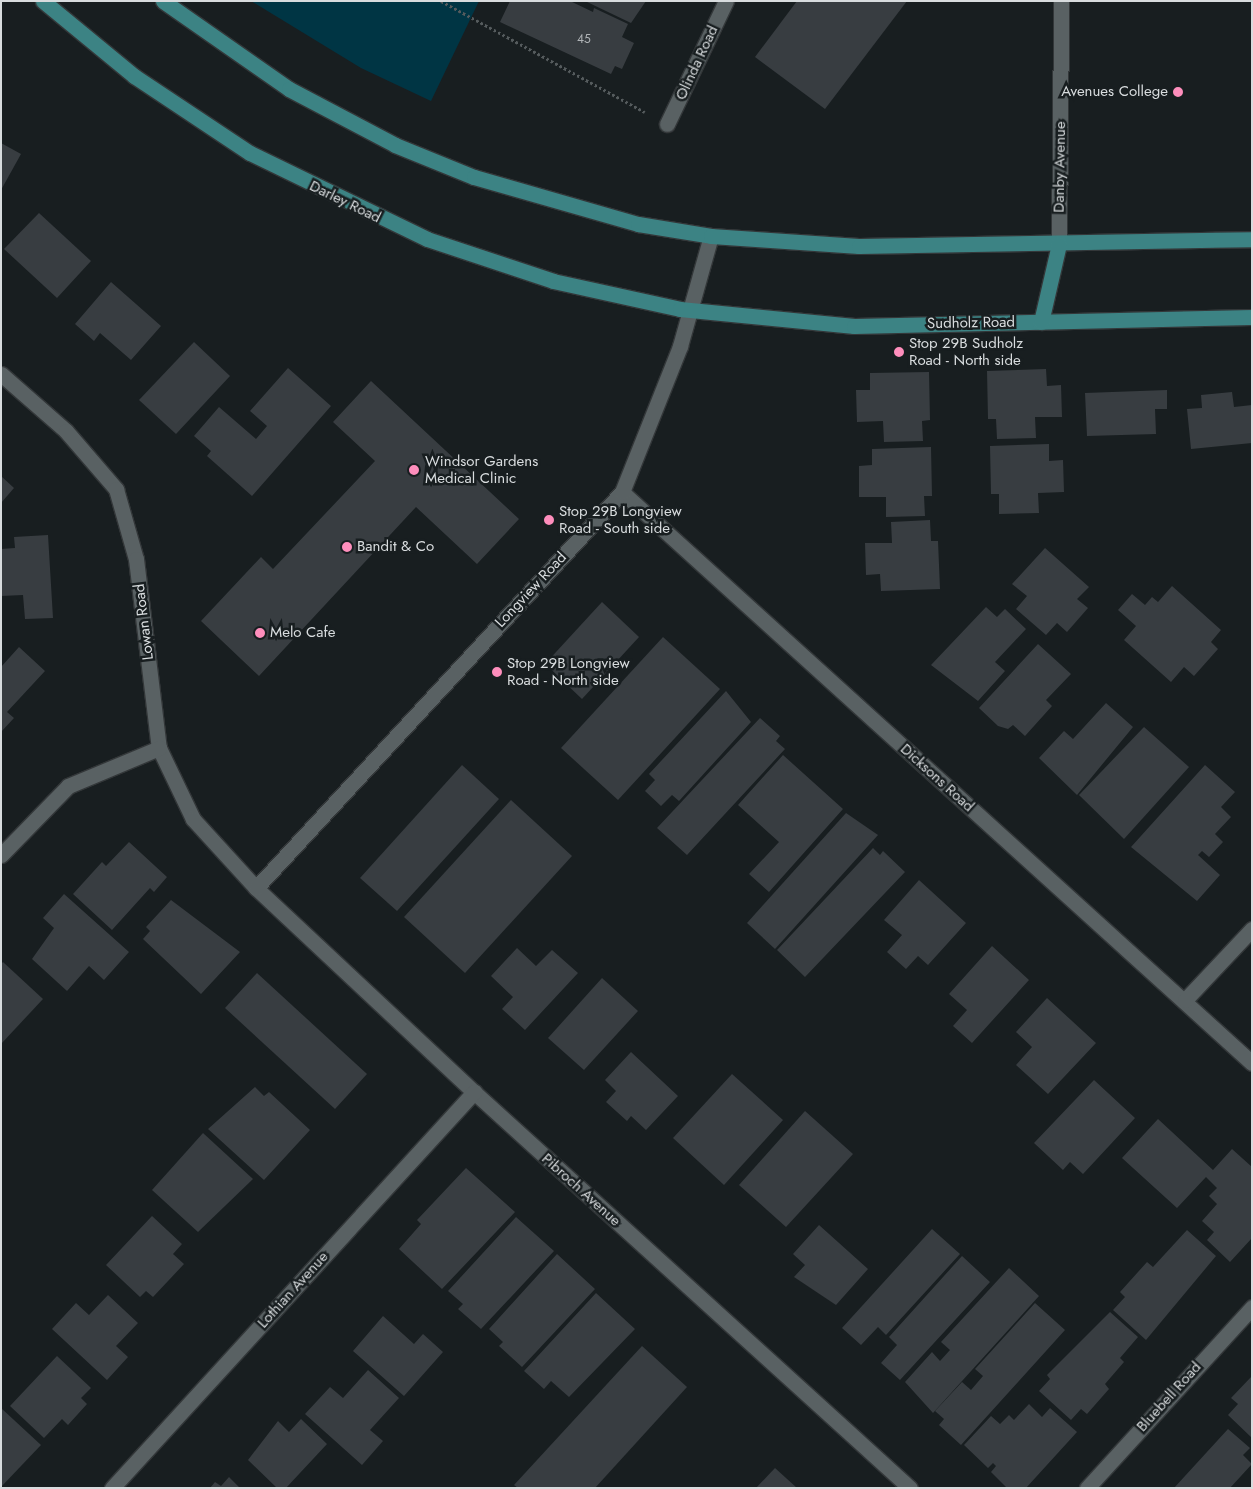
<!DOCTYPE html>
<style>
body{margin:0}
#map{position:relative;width:1253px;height:1489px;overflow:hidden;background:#181e20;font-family:Jost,sans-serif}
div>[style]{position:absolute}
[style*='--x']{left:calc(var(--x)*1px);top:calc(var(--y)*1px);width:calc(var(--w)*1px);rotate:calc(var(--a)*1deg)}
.green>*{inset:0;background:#003544}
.building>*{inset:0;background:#383d41}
.path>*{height:3px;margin-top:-1.5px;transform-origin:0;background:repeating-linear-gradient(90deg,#555b5d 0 2.5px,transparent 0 5px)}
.roads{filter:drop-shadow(1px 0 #333739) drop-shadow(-1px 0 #333739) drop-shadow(0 1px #333739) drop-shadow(0 -1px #333739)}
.minor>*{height:15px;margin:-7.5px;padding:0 7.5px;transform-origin:7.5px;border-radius:7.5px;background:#596163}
.major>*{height:15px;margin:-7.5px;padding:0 7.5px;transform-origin:7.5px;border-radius:7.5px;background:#3c8384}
.dots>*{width:14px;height:14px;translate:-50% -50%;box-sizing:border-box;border:2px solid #181e20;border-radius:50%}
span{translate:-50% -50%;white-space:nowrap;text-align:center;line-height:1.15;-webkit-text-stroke:5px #181e20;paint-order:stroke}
.number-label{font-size:12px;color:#b0b4b7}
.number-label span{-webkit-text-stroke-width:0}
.street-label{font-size:15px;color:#d8dcde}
.poi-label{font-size:15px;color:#d8dcde}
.right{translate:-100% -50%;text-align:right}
.left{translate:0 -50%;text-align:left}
.frame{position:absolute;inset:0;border:2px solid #d8dcde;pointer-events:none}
</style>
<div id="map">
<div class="green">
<div style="clip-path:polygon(251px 1px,479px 1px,431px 101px,361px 68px)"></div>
</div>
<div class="building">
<div style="clip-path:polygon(510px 1px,570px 1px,593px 12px,594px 8px,628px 24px,622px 37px,634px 43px,622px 69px,615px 66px,611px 74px,500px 22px)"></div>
<div style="clip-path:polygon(585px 1px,646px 1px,631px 23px)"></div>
<div style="clip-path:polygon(797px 1px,907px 1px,825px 109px,755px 57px)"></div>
<div style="clip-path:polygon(1px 143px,21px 154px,1px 190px)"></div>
<div style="clip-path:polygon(39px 213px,91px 261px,57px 298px,4px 249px)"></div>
<div style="clip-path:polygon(111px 282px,161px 326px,131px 360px,100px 333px,94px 341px,75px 324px)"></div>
<div style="clip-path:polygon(194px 342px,230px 376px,176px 434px,139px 400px)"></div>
<div style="clip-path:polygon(288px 368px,331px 406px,252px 496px,207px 456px,211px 451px,194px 436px,219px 407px,256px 439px,267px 426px,250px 411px)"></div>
<div style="clip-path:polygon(1046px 369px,1047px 386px,1061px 385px,1062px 417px,1035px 417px,1036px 438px,997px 439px,996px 419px,988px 419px,987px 371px)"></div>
<div style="clip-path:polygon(929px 372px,930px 420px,922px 421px,923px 441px,884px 442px,883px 421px,857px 422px,856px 390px,870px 390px,870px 373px)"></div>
<div style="clip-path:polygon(371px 381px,519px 519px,477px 564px,416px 507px,259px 676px,201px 621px,261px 557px,273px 569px,375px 461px,333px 422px)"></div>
<div style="clip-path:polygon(1167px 390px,1167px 409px,1155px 409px,1156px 434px,1087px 436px,1085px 393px)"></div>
<div style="clip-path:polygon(1232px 392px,1234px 407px,1252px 405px,1252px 443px,1191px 449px,1187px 409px,1202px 408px,1201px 395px)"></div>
<div style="clip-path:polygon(1049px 444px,1049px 461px,1063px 460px,1064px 492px,1038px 493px,1039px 513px,999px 514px,999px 494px,991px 494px,990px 446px)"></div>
<div style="clip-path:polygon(931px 447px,932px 496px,924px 496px,925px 516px,886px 517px,886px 497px,859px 497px,859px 466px,872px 465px,872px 449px)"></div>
<div style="clip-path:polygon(1px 476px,14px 488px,1px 503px)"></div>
<div style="clip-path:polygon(930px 520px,931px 541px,938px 541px,940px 589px,881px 591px,880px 574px,866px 575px,865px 543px,892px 543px,891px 522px)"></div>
<div style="clip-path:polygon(48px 535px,53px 618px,25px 619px,23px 595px,1px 596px,1px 549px,15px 548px,14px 537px)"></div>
<div style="clip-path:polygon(1045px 548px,1089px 587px,1077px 599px,1088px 608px,1067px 632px,1057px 623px,1046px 635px,1016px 609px,1027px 596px,1012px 584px)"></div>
<div style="clip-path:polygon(1172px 586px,1221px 630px,1211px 642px,1218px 649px,1194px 676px,1184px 667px,1171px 682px,1124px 640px,1136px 626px,1118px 610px,1132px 594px,1145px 605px,1152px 597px,1158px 602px)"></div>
<div style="clip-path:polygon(602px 602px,639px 637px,582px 699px,545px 664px)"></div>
<div style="clip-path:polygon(986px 607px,997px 617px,1005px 609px,1026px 629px,995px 662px,1005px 671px,978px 701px,931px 665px)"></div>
<div style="clip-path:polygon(663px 637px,720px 689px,618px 800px,561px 748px)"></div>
<div style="clip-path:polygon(1038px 644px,1071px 674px,1046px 700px,1052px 706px,1025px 736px,1013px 725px,1008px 729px,998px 726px,979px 708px)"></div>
<div style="clip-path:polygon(19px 647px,45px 671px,7px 712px,14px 718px,1px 732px,1px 667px)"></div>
<div style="clip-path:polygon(726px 691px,751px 722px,679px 801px,672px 795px,661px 806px,645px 791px,655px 780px,649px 774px)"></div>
<div style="clip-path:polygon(1106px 703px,1133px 727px,1077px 795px,1039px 758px,1064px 731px,1073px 739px)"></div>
<div style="clip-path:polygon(760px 718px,780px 736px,776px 741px,785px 749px,687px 855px,657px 828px)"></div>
<div style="clip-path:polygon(1144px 727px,1189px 767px,1124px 839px,1079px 795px)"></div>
<div style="clip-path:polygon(783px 755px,843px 809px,769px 892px,749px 874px,779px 842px,738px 805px)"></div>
<div style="clip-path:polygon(462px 765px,499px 799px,397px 911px,360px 878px)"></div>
<div style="clip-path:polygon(1205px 765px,1235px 792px,1221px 807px,1231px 817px,1215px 834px,1223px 842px,1209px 857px,1202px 851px,1198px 855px,1220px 875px,1197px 901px,1131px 847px)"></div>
<div style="clip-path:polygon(511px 800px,572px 856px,465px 973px,404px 917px)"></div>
<div style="clip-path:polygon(846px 813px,878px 835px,775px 949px,747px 923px)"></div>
<div style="clip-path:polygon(129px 842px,167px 877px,154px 892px,150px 888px,112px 930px,73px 894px,102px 862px,106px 866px)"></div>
<div style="clip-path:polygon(873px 848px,880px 855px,883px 851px,905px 872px,805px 977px,777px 950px)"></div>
<div style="clip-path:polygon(919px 880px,966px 923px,928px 965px,918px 956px,906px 969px,887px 952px,902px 935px,884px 920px)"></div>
<div style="clip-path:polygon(64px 894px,129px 952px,104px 980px,89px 966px,67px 991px,32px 959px,54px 928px,43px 918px)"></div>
<div style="clip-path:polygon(171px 900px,240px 952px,201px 994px,143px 939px,150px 931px,146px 927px)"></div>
<div style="clip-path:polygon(992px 946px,1029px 980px,972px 1043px,953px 1026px,967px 1010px,949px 994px)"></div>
<div style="clip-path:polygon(517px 948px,536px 966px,552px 950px,578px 973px,525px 1030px,502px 1009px,513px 997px,491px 976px)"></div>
<div style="clip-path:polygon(3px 962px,43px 999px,1px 1044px,1px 964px)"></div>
<div style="clip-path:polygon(257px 973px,367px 1074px,335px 1109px,225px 1008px)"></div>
<div style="clip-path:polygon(602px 978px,638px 1011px,584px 1070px,548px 1038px)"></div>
<div style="clip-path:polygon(1047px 998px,1096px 1043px,1048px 1094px,1016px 1065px,1032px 1047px,1016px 1032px)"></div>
<div style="clip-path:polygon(631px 1052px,678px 1096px,646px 1130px,631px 1116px,627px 1121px,606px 1102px,616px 1091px,605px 1080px)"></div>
<div style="clip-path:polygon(732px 1074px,783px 1120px,724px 1185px,673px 1138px)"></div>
<div style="clip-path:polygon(1094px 1080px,1135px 1118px,1083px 1174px,1070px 1162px,1063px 1170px,1034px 1143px)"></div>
<div style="clip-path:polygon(255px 1087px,264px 1096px,269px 1092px,310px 1130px,264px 1180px,208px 1129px)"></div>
<div style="clip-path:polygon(805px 1111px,853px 1154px,786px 1227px,739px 1185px)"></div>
<div style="clip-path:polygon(1158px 1119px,1213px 1170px,1232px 1149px,1252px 1167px,1252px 1238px,1230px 1262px,1207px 1240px,1214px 1232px,1202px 1221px,1217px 1204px,1209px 1196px,1217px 1188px,1206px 1177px,1177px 1208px,1122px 1158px)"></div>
<div style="clip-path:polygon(203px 1133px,253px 1179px,198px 1232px,152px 1190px)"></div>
<div style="clip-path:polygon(466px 1168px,515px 1212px,442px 1289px,399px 1249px,421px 1224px,417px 1220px)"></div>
<div style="clip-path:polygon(152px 1216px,182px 1244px,173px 1254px,184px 1264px,153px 1297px,146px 1291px,140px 1297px,106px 1265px)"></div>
<div style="clip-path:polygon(516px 1217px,554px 1251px,481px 1329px,458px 1309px,463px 1304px,448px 1291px)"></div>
<div style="clip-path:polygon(819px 1225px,868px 1269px,836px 1305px,794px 1277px,805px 1265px,793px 1254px)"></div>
<div style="clip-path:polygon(932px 1229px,960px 1254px,886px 1335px,878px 1327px,861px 1345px,842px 1328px)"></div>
<div style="clip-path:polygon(1187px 1230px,1216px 1256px,1146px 1340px,1113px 1310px,1125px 1297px,1120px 1292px,1147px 1262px,1153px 1267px)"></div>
<div style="clip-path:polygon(557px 1254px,595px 1289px,522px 1367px,499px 1346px,503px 1342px,489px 1329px)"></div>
<div style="clip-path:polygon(962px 1256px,990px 1282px,900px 1380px,881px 1363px,897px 1345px,889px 1337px)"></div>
<div style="clip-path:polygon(1009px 1268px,1039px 1296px,933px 1413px,905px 1382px,932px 1352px,940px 1361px,950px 1350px,941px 1342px)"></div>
<div style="clip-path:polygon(596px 1293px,635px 1329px,569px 1397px,551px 1381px,544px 1389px,524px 1371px)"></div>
<div style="clip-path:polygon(108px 1295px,138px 1323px,116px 1346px,128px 1357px,107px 1380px,52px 1329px,76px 1303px,89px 1315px)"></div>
<div style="clip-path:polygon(1035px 1303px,1065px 1330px,961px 1445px,939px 1425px,944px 1419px,935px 1411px,962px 1382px,971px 1390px,983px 1376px,975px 1369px)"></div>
<div style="clip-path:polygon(1110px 1312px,1138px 1337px,1120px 1358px,1124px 1362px,1105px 1384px,1109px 1389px,1087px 1414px,1081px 1409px,1071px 1420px,1039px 1391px,1050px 1379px,1047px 1375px)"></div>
<div style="clip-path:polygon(383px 1316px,414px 1344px,423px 1334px,443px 1352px,404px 1396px,353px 1351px)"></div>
<div style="clip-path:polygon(642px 1346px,687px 1387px,595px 1488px,518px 1488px,514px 1485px)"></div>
<div style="clip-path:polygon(57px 1356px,91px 1388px,81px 1398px,87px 1404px,68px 1425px,62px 1419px,44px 1438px,10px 1406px)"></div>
<div style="clip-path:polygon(368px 1370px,399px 1398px,370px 1430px,383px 1441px,362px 1465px,305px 1414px,330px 1387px,343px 1398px)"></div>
<div style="clip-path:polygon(1252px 1376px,1252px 1438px,1228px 1415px,1238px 1404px,1231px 1398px)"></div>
<div style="clip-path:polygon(1029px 1404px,1042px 1417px,1050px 1408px,1077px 1432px,1026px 1488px,1007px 1488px,991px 1472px,996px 1466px,993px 1463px,988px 1468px,964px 1445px,991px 1416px,1000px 1424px,1009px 1415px,1014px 1420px)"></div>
<div style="clip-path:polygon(1px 1408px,41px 1445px,1px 1487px)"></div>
<div style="clip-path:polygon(301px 1419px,327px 1444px,286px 1488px,277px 1488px,248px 1460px,278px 1421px,289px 1432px)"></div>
<div style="clip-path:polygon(1228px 1429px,1250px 1448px,1243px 1455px,1252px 1464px,1230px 1488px,1174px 1488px)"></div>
<div style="clip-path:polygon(775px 1468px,797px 1488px,756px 1488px)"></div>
<div style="clip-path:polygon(229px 1477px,240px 1488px,210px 1488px,215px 1482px,221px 1486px)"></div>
</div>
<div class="path">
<div style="--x:441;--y:1;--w:232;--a:28.6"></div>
</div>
<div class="roads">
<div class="minor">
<div style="--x:667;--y:124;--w:136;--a:-64.4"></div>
<div style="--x:1059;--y:244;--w:243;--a:-89.5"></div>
<div style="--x:1;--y:374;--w:86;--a:41.2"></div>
<div style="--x:66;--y:431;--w:77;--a:49.2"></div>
<div style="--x:116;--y:489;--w:73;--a:74.1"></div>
<div style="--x:136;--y:559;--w:190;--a:83.1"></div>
<div style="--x:159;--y:748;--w:79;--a:64.4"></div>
<div style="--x:193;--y:819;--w:93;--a:47.6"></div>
<div style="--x:256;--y:888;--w:299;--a:43.1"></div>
<div style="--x:474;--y:1092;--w:589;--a:42.25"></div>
<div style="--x:622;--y:492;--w:850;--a:42.19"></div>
<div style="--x:1;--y:855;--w:96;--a:-45.8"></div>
<div style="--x:68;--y:786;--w:99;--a:-22.7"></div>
<div style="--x:256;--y:888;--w:539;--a:-47.25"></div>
<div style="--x:622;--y:492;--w:157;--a:-68.3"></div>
<div style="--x:680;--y:346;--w:114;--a:-74.3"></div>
<div style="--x:1185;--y:1000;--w:98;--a:-46.7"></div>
<div style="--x:112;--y:1488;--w:537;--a:-47.57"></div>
<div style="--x:1087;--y:1488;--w:245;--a:-47.6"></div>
</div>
<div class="major">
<div style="--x:43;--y:1;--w:118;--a:39.5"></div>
<div style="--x:134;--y:76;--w:139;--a:33.6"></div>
<div style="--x:250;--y:153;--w:197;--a:25.9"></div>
<div style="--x:427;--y:239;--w:133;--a:18.4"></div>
<div style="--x:553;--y:281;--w:130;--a:12.4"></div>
<div style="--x:680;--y:309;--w:175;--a:5.6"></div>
<div style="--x:854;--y:326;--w:398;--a:-1.3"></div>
<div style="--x:163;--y:1;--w:154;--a:34.9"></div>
<div style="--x:289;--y:89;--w:120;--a:27.8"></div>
<div style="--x:395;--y:145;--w:85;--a:22.1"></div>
<div style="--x:474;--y:177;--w:171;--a:16"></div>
<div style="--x:638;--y:224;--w:74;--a:9.3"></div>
<div style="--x:711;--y:236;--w:148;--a:3.9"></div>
<div style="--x:859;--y:246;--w:393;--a:-1"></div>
<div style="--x:1041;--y:322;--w:80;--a:-77"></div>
</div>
</div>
<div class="dots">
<div style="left:1178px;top:92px;background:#fe8ebc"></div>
<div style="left:899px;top:352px;background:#fe8ebc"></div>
<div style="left:414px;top:470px;background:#fe8ebc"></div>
<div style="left:549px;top:520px;background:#fe8ebc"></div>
<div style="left:347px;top:547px;background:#fe8ebc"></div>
<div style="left:260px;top:633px;background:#fe8ebc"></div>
<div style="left:497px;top:672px;background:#fe8ebc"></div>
</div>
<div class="number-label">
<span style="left:584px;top:40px">45</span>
</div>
<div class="street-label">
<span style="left:697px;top:63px;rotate:-65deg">Olinda Road</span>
<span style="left:1060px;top:167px;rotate:-89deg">Danby Avenue</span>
<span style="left:345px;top:202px;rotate:26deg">Darley Road</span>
<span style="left:971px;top:323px;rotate:-1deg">Sudholz Road</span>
<span style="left:531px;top:590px;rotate:-47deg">Longview Road</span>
<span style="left:144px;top:622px;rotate:-97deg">Lowan Road</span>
<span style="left:937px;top:778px;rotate:42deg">Dicksons Road</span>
<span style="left:581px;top:1190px;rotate:42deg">Pibroch Avenue</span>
<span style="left:293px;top:1290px;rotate:-48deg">Lothian Avenue</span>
<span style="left:1169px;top:1397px;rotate:-48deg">Bluebell Road</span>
</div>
<div class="poi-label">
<span class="right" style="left:1168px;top:92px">Avenues College</span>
<span class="left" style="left:909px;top:352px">Stop 29B Sudholz<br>Road - North side</span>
<span class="left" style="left:425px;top:470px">Windsor Gardens<br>Medical Clinic</span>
<span class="left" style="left:559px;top:520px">Stop 29B Longview<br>Road - South side</span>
<span class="left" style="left:357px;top:547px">Bandit &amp; Co</span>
<span class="left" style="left:270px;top:633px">Melo Cafe</span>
<span class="left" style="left:507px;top:672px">Stop 29B Longview<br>Road - North side</span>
</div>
<div class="frame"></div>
</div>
